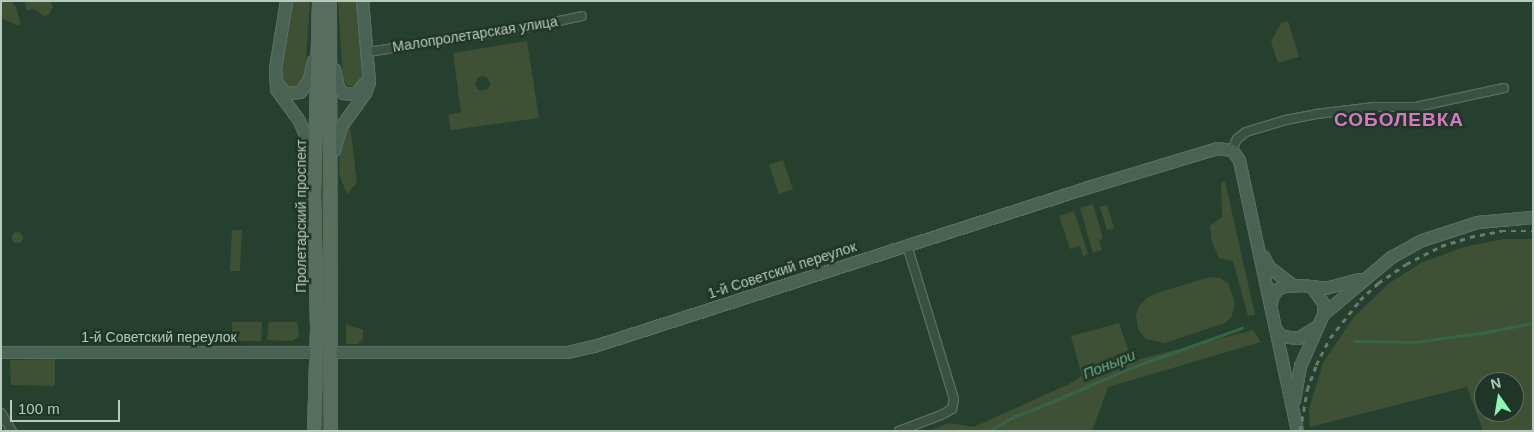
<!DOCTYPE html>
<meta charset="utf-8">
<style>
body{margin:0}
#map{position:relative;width:1534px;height:432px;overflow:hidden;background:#26402f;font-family:Helvetica,sans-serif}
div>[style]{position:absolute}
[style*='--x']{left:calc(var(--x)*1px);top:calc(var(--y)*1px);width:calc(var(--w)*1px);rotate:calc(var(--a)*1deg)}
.green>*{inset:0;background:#3e5135}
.round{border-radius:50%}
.stream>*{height:2.5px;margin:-1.25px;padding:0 1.25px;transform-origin:1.25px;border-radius:1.25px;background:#386447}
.roads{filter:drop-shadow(1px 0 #586d60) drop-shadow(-1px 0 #586d60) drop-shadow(0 1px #586d60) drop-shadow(0 -1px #586d60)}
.street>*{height:8px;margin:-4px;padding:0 4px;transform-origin:4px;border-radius:4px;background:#3a5042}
.secondary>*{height:11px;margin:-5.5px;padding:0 5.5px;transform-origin:5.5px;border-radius:5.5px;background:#486253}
.primary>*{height:12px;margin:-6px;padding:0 6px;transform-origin:6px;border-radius:6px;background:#586f60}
.rail>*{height:2.5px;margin-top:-1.25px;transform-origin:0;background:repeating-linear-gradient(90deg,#657e6f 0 5px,transparent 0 10px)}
span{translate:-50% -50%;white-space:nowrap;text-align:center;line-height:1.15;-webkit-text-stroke:5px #1f3527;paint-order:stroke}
.street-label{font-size:14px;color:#b6cabe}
.water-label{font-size:15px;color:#70a884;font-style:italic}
.district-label{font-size:19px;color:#d877c3;font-weight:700;letter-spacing:1px}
.frame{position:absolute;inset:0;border:2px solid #b6cabe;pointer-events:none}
.north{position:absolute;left:1474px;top:372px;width:50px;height:50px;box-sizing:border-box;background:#1f3527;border:1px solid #5b7163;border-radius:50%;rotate:347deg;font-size:14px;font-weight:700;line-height:20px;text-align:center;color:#b6cabe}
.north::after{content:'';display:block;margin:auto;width:18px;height:22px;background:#8ff6b8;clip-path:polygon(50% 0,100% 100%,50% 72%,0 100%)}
.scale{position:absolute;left:10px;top:400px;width:110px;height:22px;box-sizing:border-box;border:2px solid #b6cabe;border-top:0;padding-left:6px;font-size:15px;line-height:18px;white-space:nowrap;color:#b6cabe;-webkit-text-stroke:4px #1f3527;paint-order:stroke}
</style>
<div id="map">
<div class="green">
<div style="clip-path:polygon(1px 1px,11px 1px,16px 7px,20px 21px,19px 26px,1px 18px)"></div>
<div style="clip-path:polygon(25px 1px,50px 1px,53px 7px,49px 14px,44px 16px,34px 9px,26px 10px)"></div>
<div style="clip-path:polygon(292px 1px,310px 1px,305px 75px,299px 85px,295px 88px,287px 86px,280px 80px,280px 67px)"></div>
<div style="clip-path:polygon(338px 1px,356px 1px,363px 66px,362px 79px,355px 87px,348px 86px,343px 79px)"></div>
<div style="clip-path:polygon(1288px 21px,1299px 57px,1278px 63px,1271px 42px,1281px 23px)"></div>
<div style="clip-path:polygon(evenodd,527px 41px,539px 118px,451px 130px,448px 115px,461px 112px,453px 53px,527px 41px,483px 76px,488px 78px,490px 84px,488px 89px,482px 91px,477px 89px,475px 84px,478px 77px,483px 76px)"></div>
<div style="clip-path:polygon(321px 88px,324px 88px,325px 286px,321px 253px)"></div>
<div style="clip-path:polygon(349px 118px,357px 182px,347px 195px,339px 173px,340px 141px)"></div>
<div style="clip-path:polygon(783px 160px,793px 189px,779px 194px,769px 165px)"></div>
<div style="clip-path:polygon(1225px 181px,1255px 315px,1248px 316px,1233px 261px,1219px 258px,1212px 242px,1210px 226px,1222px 217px,1221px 183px)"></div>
<div style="clip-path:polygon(1093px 204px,1103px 239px,1099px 240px,1102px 250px,1093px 253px,1080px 208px)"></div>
<div style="clip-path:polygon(1107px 205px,1114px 228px,1107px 230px,1100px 207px)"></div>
<div style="clip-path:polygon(1074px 211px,1088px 254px,1083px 256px,1080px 246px,1070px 249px,1059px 216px)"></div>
<div style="clip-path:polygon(232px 230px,242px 230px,240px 271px,230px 271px)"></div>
<div class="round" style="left:11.5px;top:231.5px;width:11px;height:11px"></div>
<div style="clip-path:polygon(evenodd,1504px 239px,1533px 239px,1533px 431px,1483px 431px,1467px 387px,1310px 427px,1309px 409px,1323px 363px,1353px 318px,1388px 284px,1421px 263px,1464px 247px,1504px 239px,1484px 382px,1514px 382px,1514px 412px,1484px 412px,1484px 382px)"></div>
<div style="clip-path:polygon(1209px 277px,1220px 278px,1228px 283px,1235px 304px,1231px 318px,1225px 323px,1165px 343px,1146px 339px,1138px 329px,1136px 315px,1139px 306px,1147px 298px,1157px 293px)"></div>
<div style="clip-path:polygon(232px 322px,262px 322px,261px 341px,232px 341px)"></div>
<div style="clip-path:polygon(269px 322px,297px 322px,299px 336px,292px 341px,267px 340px)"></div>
<div style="clip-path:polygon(1119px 323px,1132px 361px,1253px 330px,1261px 342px,1108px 387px,1093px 429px,1095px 431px,929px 431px,949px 423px,974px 427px,1069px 384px,1082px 376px,1071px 336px)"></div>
<div style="clip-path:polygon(346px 324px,363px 330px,363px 339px,358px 344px,346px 344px)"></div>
<div style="clip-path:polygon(55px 359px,55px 386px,11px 385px,10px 360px)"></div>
<div style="clip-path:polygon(322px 372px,324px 372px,324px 431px,321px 431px)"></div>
</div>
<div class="stream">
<div style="--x:1355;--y:341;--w:60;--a:1"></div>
<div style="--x:1415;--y:342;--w:67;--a:-7.8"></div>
<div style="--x:1481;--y:333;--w:53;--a:-10.9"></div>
<div style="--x:989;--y:431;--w:30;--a:-30"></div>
<div style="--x:1015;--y:416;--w:27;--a:-20"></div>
<div style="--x:1040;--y:407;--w:98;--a:-23.4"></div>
<div style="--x:1130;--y:368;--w:119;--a:-19.7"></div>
</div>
<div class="roads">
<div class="street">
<div style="--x:368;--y:52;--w:160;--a:-8.6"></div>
<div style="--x:526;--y:28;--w:57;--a:-12.1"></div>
<div style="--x:1232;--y:150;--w:12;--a:-66"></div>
<div style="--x:1237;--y:139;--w:11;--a:-38"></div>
<div style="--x:1246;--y:132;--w:42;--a:-16.7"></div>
<div style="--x:1286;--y:120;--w:31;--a:-11"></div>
<div style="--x:1316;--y:114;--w:59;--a:-6.8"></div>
<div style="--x:1375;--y:107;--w:41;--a:0"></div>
<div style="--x:1416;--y:107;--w:90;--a:-12.2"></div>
<div style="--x:1;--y:413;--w:21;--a:59"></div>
<div style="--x:899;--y:431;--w:45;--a:-20.9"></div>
<div style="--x:941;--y:415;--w:13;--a:-29"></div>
<div style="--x:952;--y:409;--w:10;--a:-79"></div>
<div style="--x:954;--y:399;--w:161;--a:-107"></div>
</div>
<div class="secondary">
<div style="--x:286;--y:1;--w:68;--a:99.3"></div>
<div style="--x:275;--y:68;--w:21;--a:87"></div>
<div style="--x:276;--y:89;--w:39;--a:54"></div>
<div style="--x:299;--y:121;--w:22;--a:66"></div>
<div style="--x:308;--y:141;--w:18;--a:77"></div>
<div style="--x:334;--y:69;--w:18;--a:77"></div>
<div style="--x:338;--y:87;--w:8;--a:50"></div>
<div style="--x:343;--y:93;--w:13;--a:4"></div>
<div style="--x:356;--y:94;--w:12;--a:-55"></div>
<div style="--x:277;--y:83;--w:13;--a:51"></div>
<div style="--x:285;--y:93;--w:15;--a:-4"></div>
<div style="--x:300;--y:92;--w:16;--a:-55"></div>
<div style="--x:309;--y:79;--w:19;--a:-78"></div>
<div style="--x:334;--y:150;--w:25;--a:-74"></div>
<div style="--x:341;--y:126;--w:41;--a:-54"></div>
<div style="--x:365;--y:93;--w:12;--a:-70"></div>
<div style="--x:369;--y:82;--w:81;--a:-94.9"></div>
<div style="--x:1263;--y:256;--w:13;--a:61"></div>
<div style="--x:1269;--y:267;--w:30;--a:37"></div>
<div style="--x:1270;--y:306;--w:9;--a:-77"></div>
<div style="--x:1272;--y:297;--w:9;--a:-58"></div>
<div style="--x:1277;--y:289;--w:8;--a:-23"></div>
<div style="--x:1284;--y:286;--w:18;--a:-3"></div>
<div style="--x:1302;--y:285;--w:23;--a:7"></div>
<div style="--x:1325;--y:288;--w:35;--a:-15"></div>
<div style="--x:1323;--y:314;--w:89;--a:-40"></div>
<div style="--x:1391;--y:257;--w:35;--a:-29"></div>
<div style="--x:1422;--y:240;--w:58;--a:-18.1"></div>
<div style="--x:1477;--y:222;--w:56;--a:-5.1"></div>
<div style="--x:1275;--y:328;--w:10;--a:53"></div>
<div style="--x:1281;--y:336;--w:17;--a:7"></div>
<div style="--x:1298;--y:338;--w:22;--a:-32"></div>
<div style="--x:1;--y:352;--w:316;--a:0"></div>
<div style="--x:331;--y:352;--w:236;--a:0"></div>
<div style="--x:567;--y:352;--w:28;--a:-13"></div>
<div style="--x:594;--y:346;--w:519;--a:-17.84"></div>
<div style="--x:1088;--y:187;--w:135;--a:-16.8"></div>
<div style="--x:1217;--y:148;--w:15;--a:8"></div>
<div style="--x:1232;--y:150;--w:12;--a:55"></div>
<div style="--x:1239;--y:160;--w:277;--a:77.9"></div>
<div style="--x:1294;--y:400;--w:35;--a:-80"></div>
<div style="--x:1300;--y:366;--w:57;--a:-66.1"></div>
<div style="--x:1323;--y:314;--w:11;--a:-90"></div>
<div style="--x:1323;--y:303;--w:19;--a:-125"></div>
</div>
<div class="primary">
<div style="--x:330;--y:1;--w:430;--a:89.9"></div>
<div style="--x:314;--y:431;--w:104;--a:-88.3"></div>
<div style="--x:317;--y:327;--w:134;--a:-91.3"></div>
<div style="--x:314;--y:193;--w:192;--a:-88.5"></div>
</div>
</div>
<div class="rail">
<div style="--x:1300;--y:431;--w:42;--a:-80.3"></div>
<div style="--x:1307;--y:390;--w:27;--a:-70"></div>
<div style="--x:1316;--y:365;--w:30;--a:-63"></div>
<div style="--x:1330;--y:338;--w:48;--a:-51.7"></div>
<div style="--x:1360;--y:300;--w:25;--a:-43"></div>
<div style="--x:1378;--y:283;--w:34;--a:-34"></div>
<div style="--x:1406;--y:264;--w:39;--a:-27"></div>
<div style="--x:1441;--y:246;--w:30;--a:-17"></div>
<div style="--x:1470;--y:237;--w:32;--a:-11"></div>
<div style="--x:1501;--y:231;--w:32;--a:0"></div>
</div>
<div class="street-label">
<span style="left:475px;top:34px;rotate:-9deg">Малопролетарская улица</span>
<span style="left:301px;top:216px;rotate:-90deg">Пролетарский проспект</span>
<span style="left:782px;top:270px;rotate:-18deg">1-й Советский переулок</span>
<span style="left:159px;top:337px">1-й Советский переулок</span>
</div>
<div class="water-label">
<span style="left:1109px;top:364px;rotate:-22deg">Поныри</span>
</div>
<div class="district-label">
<span style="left:1399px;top:120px">СОБОЛЕВКА</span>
</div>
<div class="frame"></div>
<div class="north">N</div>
<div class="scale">100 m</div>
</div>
